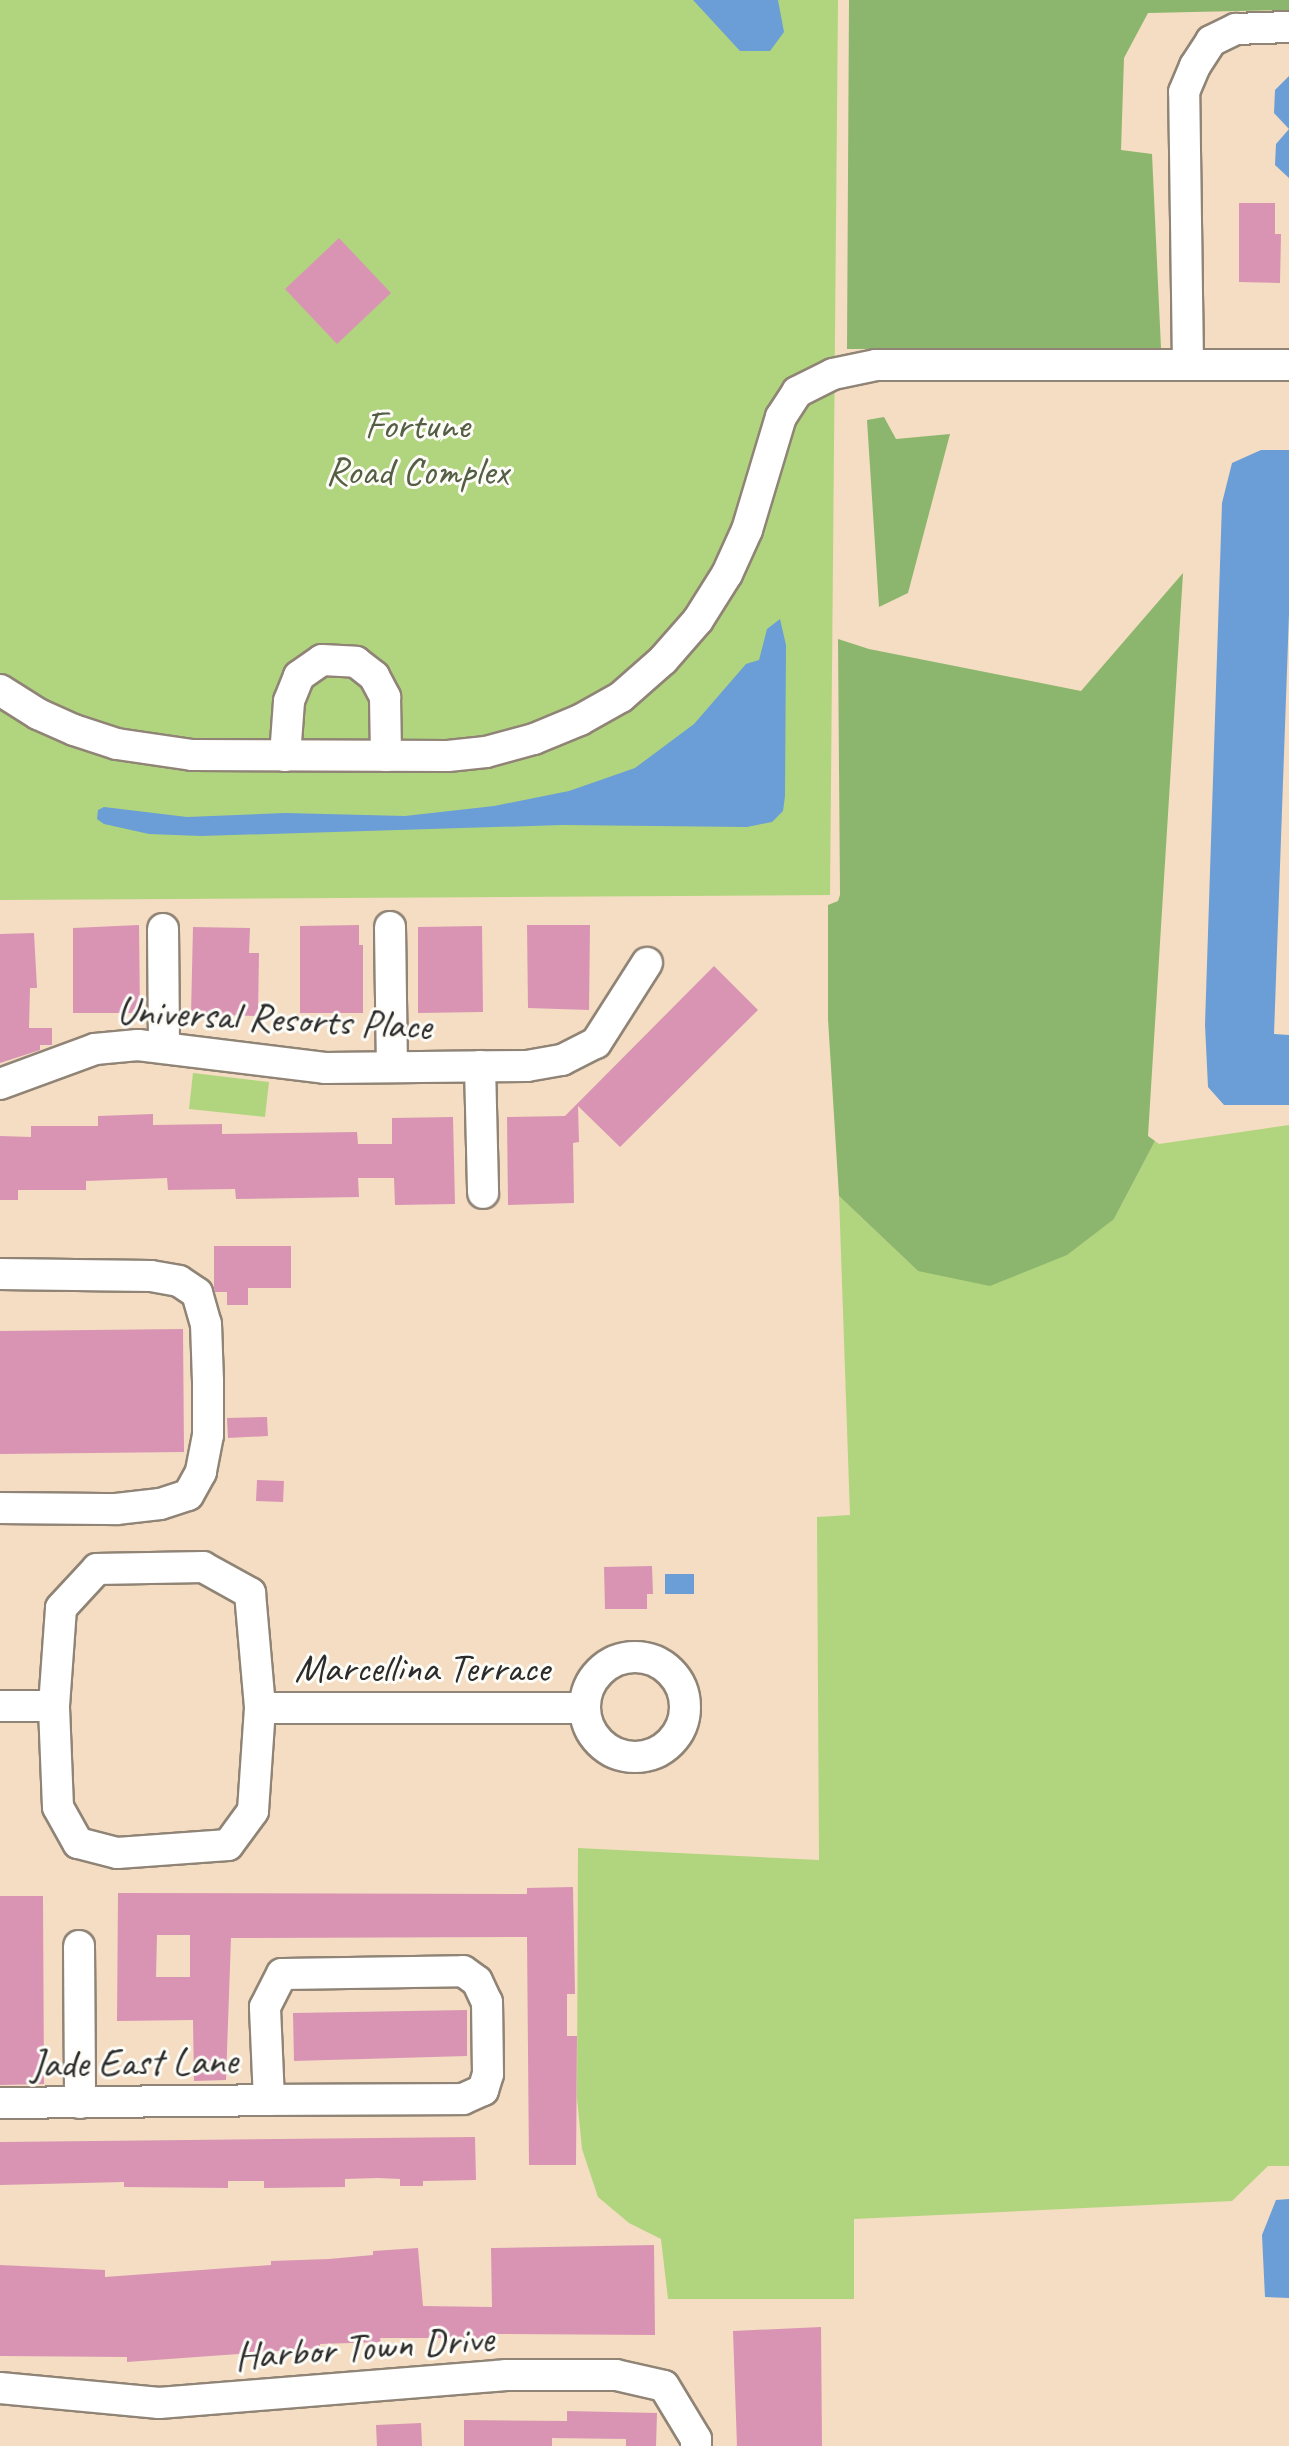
<!DOCTYPE html>
<style>
body{margin:0}
#map{position:relative;width:1289px;height:2446px;overflow:hidden;background:#f4ddc2;font-family:Caveat,sans-serif}
div>[style]{position:absolute}
[style*='--x']{left:calc(var(--x)*1px);top:calc(var(--y)*1px);width:calc(var(--w)*1px);rotate:calc(var(--a)*1deg)}
.green>*{inset:0;background:#b1d57e}
.forest>*{inset:0;background:#8cb66d}
.water>*{inset:0;background:#6b9dd6}
.building>*{inset:0;background:#d994b3}
.roads{filter:drop-shadow(2px 0 #908476) drop-shadow(-2px 0 #908476) drop-shadow(0 2px #908476) drop-shadow(0 -2px #908476)}
.minor>*{height:30px;margin:-15px;padding:0 15px;transform-origin:15px;border-radius:15px;background:#fff}
.minor>.ring{margin:-15px;padding:0;box-sizing:content-box;background:none;border:30px solid #fff;border-radius:50%}
span{translate:-50% -50%;white-space:nowrap;text-align:center;line-height:1.15;-webkit-text-stroke:6px #fdfcf7;paint-order:stroke}
.park-label{font-size:40px;color:#535e44}
.street-label{font-size:40px;color:#2b2b2b}
</style>
<div id="map">
<div class="green">
<div style="clip-path:polygon(0 0,838px 0,830px 895px,0 900px)"></div>
<div style="clip-path:polygon(193px 1073px,269px 1082px,265px 1117px,189px 1109px)"></div>
<div style="clip-path:polygon(1289px 1125px,1289px 2166px,1268px 2166px,1232px 2201px,854px 2219px,854px 2299px,668px 2299px,661px 2239px,629px 2223px,598px 2197px,582px 2149px,577px 2098px,578px 1848px,819px 1860px,817px 1517px,850px 1515px,839px 1196px,918px 1271px,1114px 1219px,1155px 1141px,1159px 1144px)"></div>
</div>
<div class="forest">
<div style="clip-path:polygon(849px 0,1289px 0,1289px 10px,1148px 13px,1124px 58px,1121px 150px,1152px 154px,1161px 348px,847px 349px)"></div>
<div style="clip-path:polygon(884px 417px,896px 439px,950px 434px,908px 593px,879px 607px,867px 420px)"></div>
<div style="clip-path:polygon(1183px 573px,1148px 1136px,1155px 1141px,1114px 1219px,1067px 1255px,990px 1286px,918px 1271px,839px 1196px,828px 1019px,828px 905px,838px 901px,840px 895px,838px 639px,869px 649px,1081px 691px)"></div>
</div>
<div class="water">
<div style="clip-path:polygon(693px 0,778px 0,784px 32px,770px 51px,740px 51px)"></div>
<div style="clip-path:polygon(1289px 76px,1289px 129px,1274px 113px,1275px 90px)"></div>
<div style="clip-path:polygon(1289px 129px,1289px 178px,1275px 165px,1276px 144px)"></div>
<div style="clip-path:polygon(1261px 450px,1289px 450px,1289px 614px,1274px 1034px,1289px 1035px,1289px 1105px,1224px 1105px,1208px 1087px,1205px 1025px,1222px 503px,1232px 463px)"></div>
<div style="clip-path:polygon(780px 619px,786px 645px,785px 796px,783px 811px,772px 822px,747px 827px,563px 825px,201px 836px,149px 834px,104px 824px,97px 819px,98px 810px,104px 807px,187px 817px,285px 813px,405px 816px,494px 806px,569px 791px,635px 768px,694px 724px,746px 664px,759px 660px,767px 629px)"></div>
<div style="clip-path:polygon(665px 1574px,694px 1574px,694px 1594px,665px 1594px)"></div>
<div style="clip-path:polygon(1289px 2199px,1289px 2298px,1265px 2297px,1262px 2235px,1276px 2200px)"></div>
</div>
<div class="building">
<div style="clip-path:polygon(1239px 203px,1275px 203px,1275px 234px,1281px 234px,1280px 283px,1239px 282px)"></div>
<div style="clip-path:polygon(339px 238px,391px 293px,337px 344px,285px 289px)"></div>
<div style="clip-path:polygon(139px 925px,140px 1013px,73px 1013px,73px 928px)"></div>
<div style="clip-path:polygon(359px 925px,359px 945px,363px 945px,363px 1013px,300px 1013px,300px 926px)"></div>
<div style="clip-path:polygon(527px 925px,590px 925px,589px 1010px,528px 1008px)"></div>
<div style="clip-path:polygon(482px 926px,483px 1012px,418px 1013px,418px 927px)"></div>
<div style="clip-path:polygon(193px 927px,250px 928px,249px 953px,259px 953px,258px 1016px,191px 1014px)"></div>
<div style="clip-path:polygon(34px 933px,37px 988px,30px 988px,29px 1028px,52px 1028px,52px 1045px,40px 1045px,40px 1050px,0 1063px,0 934px)"></div>
<div style="clip-path:polygon(714px 966px,758px 1010px,620px 1147px,578px 1106px,579px 1142px,573px 1143px,574px 1203px,508px 1205px,507px 1117px,565px 1116px)"></div>
<div style="clip-path:polygon(153px 1114px,153px 1125px,222px 1124px,222px 1134px,357px 1132px,358px 1144px,392px 1144px,392px 1118px,453px 1117px,455px 1204px,395px 1205px,394px 1178px,358px 1178px,359px 1197px,236px 1199px,235px 1189px,168px 1190px,167px 1178px,86px 1181px,86px 1190px,18px 1190px,18px 1200px,0 1200px,0 1136px,31px 1137px,31px 1126px,98px 1126px,98px 1116px)"></div>
<div style="clip-path:polygon(214px 1246px,291px 1246px,291px 1288px,248px 1288px,248px 1305px,227px 1305px,227px 1292px,215px 1292px,214px 1288px)"></div>
<div style="clip-path:polygon(183px 1329px,184px 1452px,0 1454px,0 1331px)"></div>
<div style="clip-path:polygon(267px 1417px,268px 1436px,228px 1438px,227px 1418px)"></div>
<div style="clip-path:polygon(257px 1480px,284px 1481px,283px 1502px,256px 1501px)"></div>
<div style="clip-path:polygon(652px 1566px,653px 1594px,647px 1594px,647px 1609px,605px 1609px,604px 1567px)"></div>
<div style="clip-path:polygon(evenodd,573px 1887px,575px 1994px,567px 1994px,567px 2036px,577px 2036px,576px 2165px,529px 2165px,527px 1937px,231px 1938px,226px 2080px,194px 2081px,193px 2020px,117px 2021px,118px 1893px,527px 1894px,527px 1888px,573px 1887px,157px 1935px,190px 1935px,190px 1977px,156px 1977px,157px 1935px)"></div>
<div style="clip-path:polygon(0 1896px,43px 1896px,44px 2084px,0 2085px)"></div>
<div style="clip-path:polygon(467px 2010px,467px 2056px,294px 2061px,293px 2013px)"></div>
<div style="clip-path:polygon(475px 2137px,476px 2180px,423px 2181px,423px 2186px,400px 2186px,400px 2179px,378px 2178px,345px 2179px,345px 2187px,264px 2188px,264px 2181px,228px 2181px,228px 2188px,124px 2187px,124px 2182px,0 2185px,0 2142px)"></div>
<div style="clip-path:polygon(654px 2245px,655px 2335px,494px 2334px,494px 2338px,380px 2338px,381px 2342px,320px 2344px,320px 2348px,127px 2362px,127px 2357px,0 2356px,0 2265px,105px 2270px,105px 2277px,271px 2265px,271px 2261px,329px 2259px,373px 2255px,373px 2251px,418px 2248px,423px 2306px,492px 2307px,491px 2248px)"></div>
<div style="clip-path:polygon(821px 2327px,822px 2446px,737px 2446px,733px 2331px)"></div>
<div style="clip-path:polygon(567px 2411px,657px 2413px,656px 2446px,626px 2446px,626px 2439px,552px 2438px,552px 2446px,464px 2446px,464px 2420px,567px 2421px)"></div>
<div style="clip-path:polygon(421px 2423px,422px 2446px,377px 2446px,376px 2425px)"></div>
</div>
<div class="roads">
<div class="minor">
<div style="--x:1188;--y:365;--w:273;--a:-90.8"></div>
<div style="--x:1184;--y:92;--w:28;--a:-67"></div>
<div style="--x:1195;--y:66;--w:30;--a:-57"></div>
<div style="--x:1211;--y:41;--w:28;--a:-26"></div>
<div style="--x:1236;--y:29;--w:53;--a:-2.2"></div>
<div style="--x:0;--y:690;--w:45;--a:32.3"></div>
<div style="--x:38;--y:714;--w:39;--a:24"></div>
<div style="--x:74;--y:730;--w:45;--a:18"></div>
<div style="--x:117;--y:744;--w:76;--a:8.3"></div>
<div style="--x:192;--y:755;--w:256;--a:0.2"></div>
<div style="--x:448;--y:756;--w:38;--a:-6"></div>
<div style="--x:486;--y:752;--w:50;--a:-15.2"></div>
<div style="--x:534;--y:739;--w:50;--a:-22.4"></div>
<div style="--x:580;--y:720;--w:47;--a:-29.3"></div>
<div style="--x:621;--y:697;--w:56;--a:-41.4"></div>
<div style="--x:663;--y:660;--w:53;--a:-48.8"></div>
<div style="--x:698;--y:620;--w:54;--a:-57.8"></div>
<div style="--x:727;--y:574;--w:48;--a:-65.6"></div>
<div style="--x:747;--y:530;--w:118;--a:-73.3"></div>
<div style="--x:781;--y:417;--w:30;--a:-57"></div>
<div style="--x:797;--y:392;--w:40;--a:-26.6"></div>
<div style="--x:833;--y:374;--w:44;--a:-11.8"></div>
<div style="--x:876;--y:365;--w:413;--a:0"></div>
<div style="--x:285;--y:756;--w:55;--a:-85.8"></div>
<div style="--x:289;--y:701;--w:27;--a:-68"></div>
<div style="--x:299;--y:676;--w:28;--a:-35"></div>
<div style="--x:322;--y:660;--w:34;--a:3"></div>
<div style="--x:356;--y:662;--w:23;--a:38"></div>
<div style="--x:374;--y:676;--w:24;--a:62"></div>
<div style="--x:385;--y:697;--w:59;--a:89"></div>
<div style="--x:390;--y:927;--w:140;--a:89.2"></div>
<div style="--x:163;--y:929;--w:119;--a:89.5"></div>
<div style="--x:480;--y:1066;--w:127;--a:88.6"></div>
<div style="--x:0;--y:1084;--w:101;--a:-20.2"></div>
<div style="--x:95;--y:1049;--w:43;--a:-5.3"></div>
<div style="--x:138;--y:1045;--w:188;--a:7"></div>
<div style="--x:325;--y:1068;--w:202;--a:-0.6"></div>
<div style="--x:527;--y:1066;--w:36;--a:-10"></div>
<div style="--x:562;--y:1060;--w:38;--a:-27"></div>
<div style="--x:596;--y:1043;--w:95;--a:-57.5"></div>
<div style="--x:0;--y:1274;--w:151;--a:0.8"></div>
<div style="--x:151;--y:1276;--w:28;--a:10"></div>
<div style="--x:179;--y:1281;--w:22;--a:34"></div>
<div style="--x:197;--y:1293;--w:32;--a:74"></div>
<div style="--x:206;--y:1324;--w:57;--a:88"></div>
<div style="--x:208;--y:1381;--w:54;--a:90"></div>
<div style="--x:208;--y:1435;--w:38;--a:101"></div>
<div style="--x:201;--y:1472;--w:26;--a:119"></div>
<div style="--x:188;--y:1495;--w:29;--a:162"></div>
<div style="--x:160;--y:1504;--w:44;--a:173.5"></div>
<div style="--x:116;--y:1509;--w:116;--a:-179.5"></div>
<div style="--x:203;--y:1567;--w:54;--a:29"></div>
<div style="--x:250;--y:1593;--w:115;--a:85"></div>
<div style="--x:260;--y:1708;--w:103;--a:93.9"></div>
<div style="--x:253;--y:1811;--w:42;--a:126.3"></div>
<div style="--x:228;--y:1845;--w:111;--a:175.9"></div>
<div style="--x:117;--y:1853;--w:40;--a:-165.6"></div>
<div style="--x:78;--y:1843;--w:41;--a:-119.1"></div>
<div style="--x:58;--y:1807;--w:101;--a:-92.3"></div>
<div style="--x:54;--y:1706;--w:98;--a:-85.9"></div>
<div style="--x:61;--y:1608;--w:53;--a:-47.3"></div>
<div style="--x:97;--y:1569;--w:106;--a:-1.1"></div>
<div class="ring" style="left:585px;top:1657px;width:70px;height:70px"></div>
<div style="--x:0;--y:1706;--w:54;--a:0"></div>
<div style="--x:260;--y:1708;--w:324;--a:0"></div>
<div style="--x:79;--y:1946;--w:157;--a:89.6"></div>
<div style="--x:463;--y:1971;--w:17;--a:36"></div>
<div style="--x:477;--y:1981;--w:23;--a:65"></div>
<div style="--x:487;--y:2002;--w:72;--a:89.2"></div>
<div style="--x:488;--y:2074;--w:17;--a:107"></div>
<div style="--x:483;--y:2090;--w:22;--a:156"></div>
<div style="--x:463;--y:2099;--w:194;--a:179.7"></div>
<div style="--x:269;--y:2100;--w:93;--a:-92.5"></div>
<div style="--x:265;--y:2007;--w:37;--a:-63"></div>
<div style="--x:282;--y:1974;--w:181;--a:-0.9"></div>
<div style="--x:0;--y:2103;--w:269;--a:-0.6"></div>
<div style="--x:0;--y:2388;--w:160;--a:5.4"></div>
<div style="--x:159;--y:2403;--w:348;--a:-4.6"></div>
<div style="--x:506;--y:2375;--w:110;--a:0"></div>
<div style="--x:616;--y:2375;--w:49;--a:12.9"></div>
<div style="--x:664;--y:2386;--w:62;--a:58.9"></div>
<div style="--x:696;--y:2439;--w:7;--a:90"></div>
</div>
</div>
<div class="park-label">
<span style="left:417px;top:448px">Fortune<br>Road Complex</span>
</div>
<div class="street-label">
<span style="left:274px;top:1018px;rotate:3deg">Universal Resorts Place</span>
<span style="left:422px;top:1668px">Marcellina Terrace</span>
<span style="left:134px;top:2062px;rotate:-1deg">Jade East Lane</span>
<span style="left:364px;top:2347px;rotate:-4deg">Harbor Town Drive</span>
</div>
</div>
